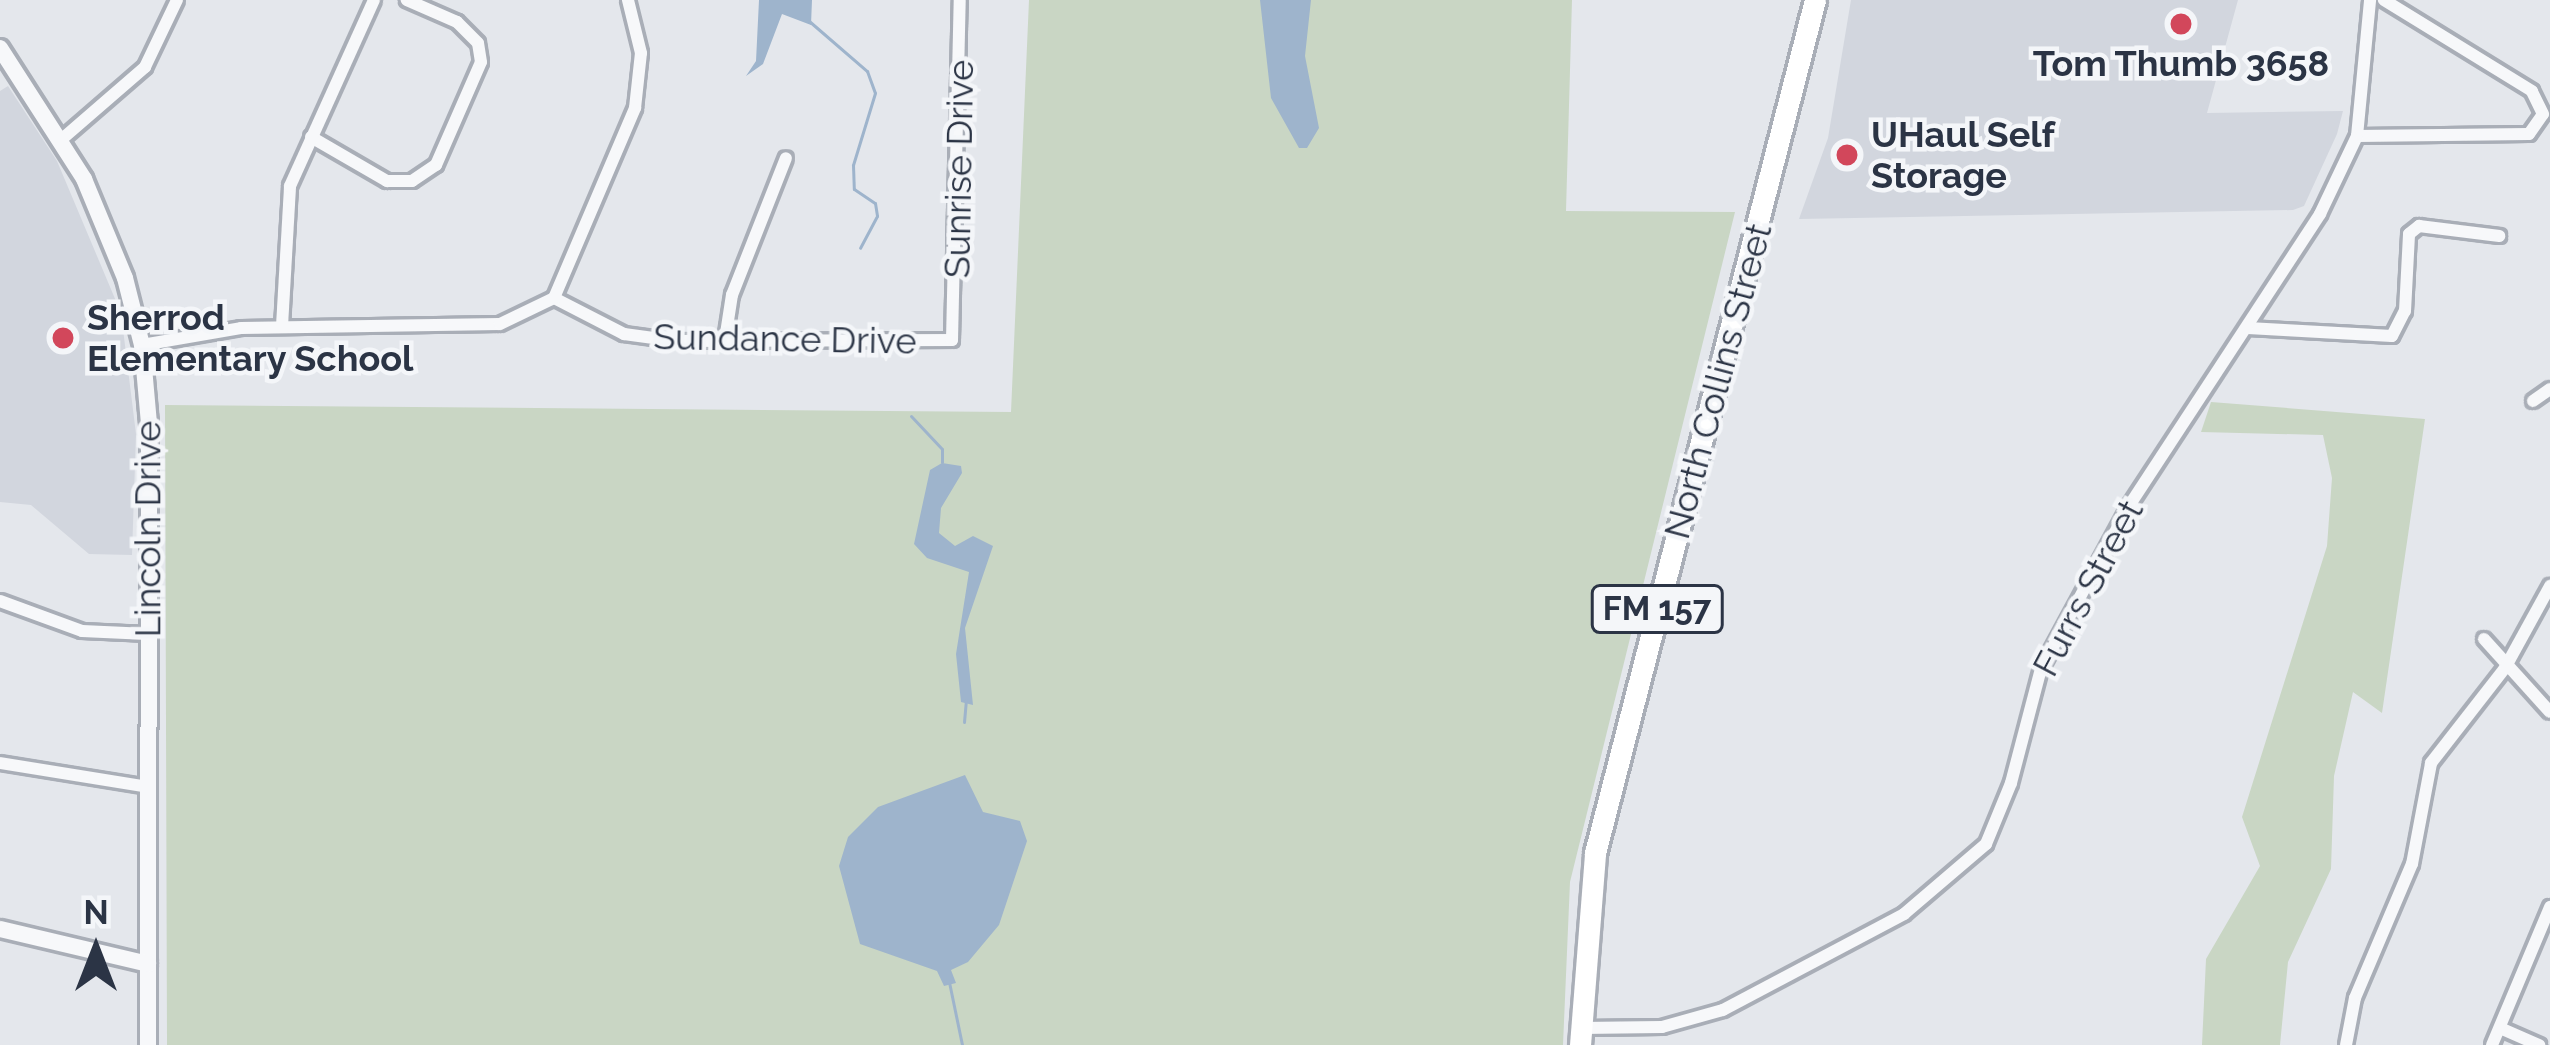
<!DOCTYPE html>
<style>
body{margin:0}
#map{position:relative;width:2550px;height:1045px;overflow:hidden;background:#e4e7ec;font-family:Raleway,sans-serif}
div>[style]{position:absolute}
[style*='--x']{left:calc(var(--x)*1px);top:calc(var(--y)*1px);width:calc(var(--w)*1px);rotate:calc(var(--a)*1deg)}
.built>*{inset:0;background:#d2d6de}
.green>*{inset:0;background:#c9d6c4}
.water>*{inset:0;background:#9eb4cc}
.stream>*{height:3px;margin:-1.5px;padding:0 1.5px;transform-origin:1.5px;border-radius:1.5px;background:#9eb4cc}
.roads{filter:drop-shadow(3px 0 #a9aeb7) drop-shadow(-3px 0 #a9aeb7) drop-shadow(0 3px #a9aeb7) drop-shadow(0 -3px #a9aeb7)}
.minor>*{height:12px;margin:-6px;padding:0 6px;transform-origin:6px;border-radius:6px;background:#f7f8fa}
.tertiary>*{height:16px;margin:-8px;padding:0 8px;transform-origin:8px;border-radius:8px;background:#f7f8fa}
.primary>*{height:21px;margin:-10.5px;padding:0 10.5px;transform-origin:10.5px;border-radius:10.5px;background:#fff}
.dots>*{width:33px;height:33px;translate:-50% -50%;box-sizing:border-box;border:6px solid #f4f6f9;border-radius:50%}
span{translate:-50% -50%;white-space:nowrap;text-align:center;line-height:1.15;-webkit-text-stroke:9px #f4f6f9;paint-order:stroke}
.shield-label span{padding:3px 9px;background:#f4f6f9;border:3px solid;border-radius:9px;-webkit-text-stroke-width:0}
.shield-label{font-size:33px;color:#2b3445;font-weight:700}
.poi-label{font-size:36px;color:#2b3445;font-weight:700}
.left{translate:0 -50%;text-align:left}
.street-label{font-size:36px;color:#2b3445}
.north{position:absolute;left:36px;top:889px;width:120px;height:120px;-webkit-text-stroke:9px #f4f6f9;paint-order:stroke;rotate:0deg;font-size:33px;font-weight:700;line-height:48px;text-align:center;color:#2b3445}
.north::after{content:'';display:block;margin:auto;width:42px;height:54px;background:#2b3445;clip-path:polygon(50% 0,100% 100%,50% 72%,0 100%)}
</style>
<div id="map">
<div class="built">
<div style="clip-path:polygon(1851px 0,2238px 0,2207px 113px,2343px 111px,2337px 134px,2304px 206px,2293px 210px,1799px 219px,1828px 138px)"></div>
<div style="clip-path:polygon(8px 86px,57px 161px,121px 313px,136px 434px,132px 555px,89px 554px,31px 505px,0 502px,0 91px)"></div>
</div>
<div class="green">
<div style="clip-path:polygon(1029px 0,1572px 0,1566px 211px,1735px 212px,1570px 882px,1563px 1045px,167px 1045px,165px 405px,1011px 412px)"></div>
<div style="clip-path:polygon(2211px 402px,2425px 419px,2382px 713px,2353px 692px,2334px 776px,2331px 869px,2288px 962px,2280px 1045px,2202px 1045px,2206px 959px,2260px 866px,2242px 817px,2327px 546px,2332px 478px,2323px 435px,2201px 432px)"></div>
</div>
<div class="water">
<div style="clip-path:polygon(759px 0,812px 0,811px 25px,782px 14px,763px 64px,746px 76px,756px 61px)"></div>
<div style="clip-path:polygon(1260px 0,1311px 0,1305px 56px,1319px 128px,1307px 148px,1299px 148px,1271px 98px)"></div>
<div style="clip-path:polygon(942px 463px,961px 466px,962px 473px,941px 508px,939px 533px,955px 546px,973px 536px,993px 546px,965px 628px,973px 705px,961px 702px,956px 654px,969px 572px,927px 558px,914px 544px,930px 470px)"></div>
<div style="clip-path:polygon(965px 775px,983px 812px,1020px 821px,1027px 841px,999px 925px,968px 962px,951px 970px,956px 983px,944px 986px,937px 971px,860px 944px,839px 866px,848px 837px,878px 807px)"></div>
</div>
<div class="stream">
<div style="--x:809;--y:21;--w:77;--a:40.8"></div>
<div style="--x:867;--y:71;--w:23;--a:70"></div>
<div style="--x:875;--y:93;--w:75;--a:107"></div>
<div style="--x:853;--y:165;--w:24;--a:88"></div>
<div style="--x:854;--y:189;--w:25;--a:34"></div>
<div style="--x:875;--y:203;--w:13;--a:81"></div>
<div style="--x:877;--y:216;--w:36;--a:118"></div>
<div style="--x:911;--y:416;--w:45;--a:46.8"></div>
<div style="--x:942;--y:449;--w:13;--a:90"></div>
<div style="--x:964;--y:722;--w:22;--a:-85"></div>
<div style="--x:949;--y:982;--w:64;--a:78.3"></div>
</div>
<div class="roads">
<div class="minor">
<div style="--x:2357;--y:136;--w:172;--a:-0.7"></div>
<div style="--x:2529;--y:134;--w:24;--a:-55"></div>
<div style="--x:2543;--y:114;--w:25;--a:-116"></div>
<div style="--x:2532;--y:91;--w:174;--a:-148.4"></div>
<div style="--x:311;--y:137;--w:88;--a:30.1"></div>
<div style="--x:387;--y:181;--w:25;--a:0"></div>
<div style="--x:412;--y:181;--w:29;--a:-34"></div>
<div style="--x:436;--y:165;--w:112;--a:-66.4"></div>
<div style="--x:481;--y:62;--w:19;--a:-99"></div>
<div style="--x:478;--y:43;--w:30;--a:-135"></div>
<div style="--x:457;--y:22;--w:55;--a:-156.3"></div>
<div style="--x:62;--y:139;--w:110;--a:-40.9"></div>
<div style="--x:145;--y:67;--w:74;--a:-64.5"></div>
<div style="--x:554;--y:298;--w:79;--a:27.2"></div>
<div style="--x:624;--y:334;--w:52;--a:7.7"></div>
<div style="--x:676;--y:341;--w:276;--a:-0.2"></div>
<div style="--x:952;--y:340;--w:340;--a:-88.7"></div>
<div style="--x:282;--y:326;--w:140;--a:-86.7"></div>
<div style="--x:290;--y:186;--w:204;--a:-65.7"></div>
<div style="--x:2248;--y:328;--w:144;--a:3.2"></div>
<div style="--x:2392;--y:336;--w:28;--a:-63"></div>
<div style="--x:2405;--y:311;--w:77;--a:-87"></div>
<div style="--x:2409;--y:234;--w:13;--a:-39"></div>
<div style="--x:2419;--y:226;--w:81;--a:7.1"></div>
<div style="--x:725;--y:340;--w:46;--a:-81.2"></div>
<div style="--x:732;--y:295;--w:147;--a:-68.5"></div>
<div style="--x:142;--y:345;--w:100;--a:-9.7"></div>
<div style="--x:241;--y:328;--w:259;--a:-0.9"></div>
<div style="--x:500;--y:324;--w:60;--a:-25.7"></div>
<div style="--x:554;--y:298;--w:207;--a:-66.9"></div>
<div style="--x:635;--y:108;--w:55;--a:-83.8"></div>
<div style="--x:641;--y:53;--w:55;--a:-103.8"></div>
<div style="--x:2533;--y:401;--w:21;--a:-35"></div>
<div style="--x:0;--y:601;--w:87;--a:20.1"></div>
<div style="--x:82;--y:631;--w:66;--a:2.6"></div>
<div style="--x:2484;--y:639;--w:98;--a:47.9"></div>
<div style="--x:0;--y:763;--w:150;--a:9.2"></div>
<div style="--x:1581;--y:1028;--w:81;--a:-0.7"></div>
<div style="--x:1662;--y:1027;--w:63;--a:-15.6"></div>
<div style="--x:1723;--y:1010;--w:205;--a:-27.9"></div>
<div style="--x:1904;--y:914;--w:108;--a:-40.5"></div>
<div style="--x:1986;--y:844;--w:66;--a:-67.7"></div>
<div style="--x:2011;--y:783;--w:118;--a:-75.3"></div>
<div style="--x:2041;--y:669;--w:185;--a:-61.6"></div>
<div style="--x:2129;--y:506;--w:349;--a:-56.8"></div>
<div style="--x:2320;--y:214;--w:86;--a:-64.6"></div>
<div style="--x:2357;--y:136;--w:137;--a:-84.5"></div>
<div style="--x:2500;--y:1028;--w:43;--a:23.6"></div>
<div style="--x:2346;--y:1045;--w:48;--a:-79.2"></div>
<div style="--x:2355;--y:998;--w:146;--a:-67"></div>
<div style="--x:2412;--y:864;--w:103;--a:-79.3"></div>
<div style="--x:2431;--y:763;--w:120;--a:-52.1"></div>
<div style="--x:2505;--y:668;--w:94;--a:-61.2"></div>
<div style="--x:2492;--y:1045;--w:150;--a:-67.2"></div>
</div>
<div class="tertiary">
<div style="--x:0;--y:48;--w:156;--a:57.3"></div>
<div style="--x:84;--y:179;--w:107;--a:67.5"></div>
<div style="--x:125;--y:278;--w:69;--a:75.8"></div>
<div style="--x:142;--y:345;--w:78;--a:84.9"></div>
<div style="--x:149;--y:423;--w:622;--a:90.09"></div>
<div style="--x:0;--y:929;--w:152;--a:13.3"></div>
</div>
<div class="primary">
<div style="--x:1580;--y:1045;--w:193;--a:-85.5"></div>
<div style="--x:1595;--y:853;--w:881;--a:-75.54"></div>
</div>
</div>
<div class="dots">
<div style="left:2181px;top:24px;background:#d2475b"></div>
<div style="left:1847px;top:155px;background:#d2475b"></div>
<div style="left:63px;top:338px;background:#d2475b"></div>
</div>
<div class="shield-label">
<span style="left:1657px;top:609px">FM 157</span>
</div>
<div class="poi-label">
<span style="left:2181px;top:64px">Tom Thumb 3658</span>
<span class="left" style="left:1871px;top:155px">UHaul Self<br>Storage</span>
<span class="left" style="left:87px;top:338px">Sherrod<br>Elementary School</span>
</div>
<div class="street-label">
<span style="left:959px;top:169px;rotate:-89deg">Sunrise Drive</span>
<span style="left:785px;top:339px;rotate:1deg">Sundance Drive</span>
<span style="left:1718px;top:381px;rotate:-75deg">North Collins Street</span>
<span style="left:148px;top:529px;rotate:-90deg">Lincoln Drive</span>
<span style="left:2088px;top:588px;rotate:-62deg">Furrs Street</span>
</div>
<div class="north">N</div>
</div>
